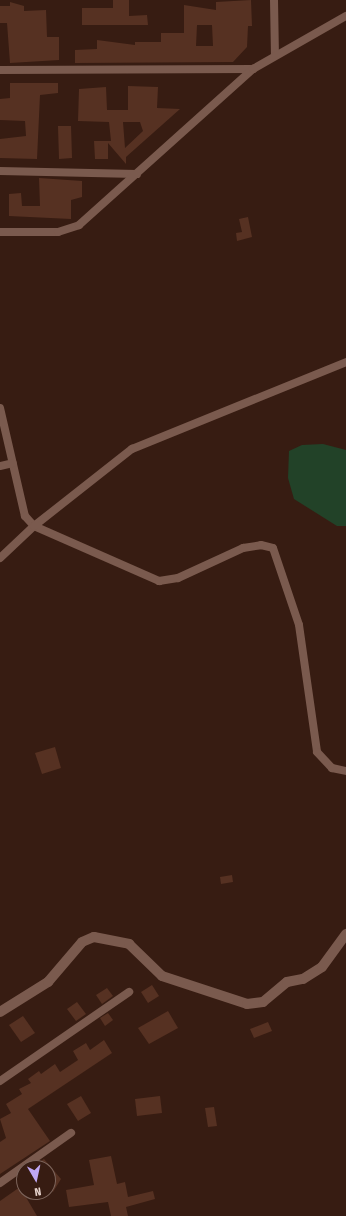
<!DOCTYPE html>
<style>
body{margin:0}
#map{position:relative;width:346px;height:1216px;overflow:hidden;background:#371c12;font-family:"Fira Sans Condensed",sans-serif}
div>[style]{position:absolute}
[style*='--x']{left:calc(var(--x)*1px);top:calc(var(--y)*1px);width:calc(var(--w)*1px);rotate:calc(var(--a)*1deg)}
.green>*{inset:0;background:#224228}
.building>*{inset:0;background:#563122}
.minor>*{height:8px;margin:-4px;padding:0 4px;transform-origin:4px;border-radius:4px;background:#7a5a4e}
.tertiary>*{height:10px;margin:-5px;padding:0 5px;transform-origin:5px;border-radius:5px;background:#7a5a4e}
span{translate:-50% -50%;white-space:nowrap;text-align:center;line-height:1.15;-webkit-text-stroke:4px #371c12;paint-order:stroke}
.north{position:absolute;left:16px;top:1160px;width:40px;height:40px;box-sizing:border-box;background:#371c12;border:1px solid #7d655c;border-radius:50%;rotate:171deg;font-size:11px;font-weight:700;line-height:16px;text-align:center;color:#e6d3cc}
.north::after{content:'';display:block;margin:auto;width:14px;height:18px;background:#bfa8f4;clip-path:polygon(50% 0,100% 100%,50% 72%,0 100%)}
</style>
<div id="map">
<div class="green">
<div style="clip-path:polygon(323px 444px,346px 450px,346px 526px,337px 526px,294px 499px,288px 478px,289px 451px,302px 445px)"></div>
</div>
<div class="building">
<div style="clip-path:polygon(113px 0,129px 0,129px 16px,147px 15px,148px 25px,82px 25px,82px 8px,113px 8px)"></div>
<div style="clip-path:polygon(evenodd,251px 0,252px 26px,248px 26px,247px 47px,233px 62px,75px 63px,75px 50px,97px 49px,97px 40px,135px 45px,135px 42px,161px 42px,161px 33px,184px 33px,184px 5px,216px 10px,216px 2px,251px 0,197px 25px,212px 25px,213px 46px,196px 46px,197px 25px)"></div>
<div style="clip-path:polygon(10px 2px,24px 6px,24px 11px,46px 10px,47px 37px,59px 37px,59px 60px,10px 63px,7px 23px,0 23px,0 6px,10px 6px)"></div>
<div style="clip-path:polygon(10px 83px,58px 83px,58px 93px,40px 95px,37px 159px,0 158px,0 139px,26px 136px,25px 121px,0 120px,0 99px,10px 98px)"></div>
<div style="clip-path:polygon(evenodd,128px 86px,158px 87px,157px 108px,180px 109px,126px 157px,126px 164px,108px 143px,108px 159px,95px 159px,94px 141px,111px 141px,109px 122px,78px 121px,79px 89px,106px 87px,107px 110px,128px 110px,128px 86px,123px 122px,140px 122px,143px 131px,125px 148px,123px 122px)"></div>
<div style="clip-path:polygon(58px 126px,71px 126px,72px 158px,59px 159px)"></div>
<div style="clip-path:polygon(39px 178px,82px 181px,82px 197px,71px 200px,71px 219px,9px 216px,9px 194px,21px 193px,22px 206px,40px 206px)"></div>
<div style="clip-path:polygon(248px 217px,252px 237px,237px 241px,236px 233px,242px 232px,239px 219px)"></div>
<div style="clip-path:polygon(55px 747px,61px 768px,42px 774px,35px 753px)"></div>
<div style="clip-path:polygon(232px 875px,233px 882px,221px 884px,220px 877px)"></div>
<div style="clip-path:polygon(152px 985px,159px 996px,148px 1003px,141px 992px)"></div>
<div style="clip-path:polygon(107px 988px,113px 996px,102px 1004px,96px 995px)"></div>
<div style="clip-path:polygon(77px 1002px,86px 1014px,76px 1021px,67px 1009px)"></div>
<div style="clip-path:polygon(168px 1011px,178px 1028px,149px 1044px,138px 1028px)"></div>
<div style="clip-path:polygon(108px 1013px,113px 1020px,105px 1026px,100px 1018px)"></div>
<div style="clip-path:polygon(23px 1016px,35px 1033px,21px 1042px,9px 1025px)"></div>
<div style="clip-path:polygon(268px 1022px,272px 1031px,254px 1038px,250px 1029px)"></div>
<div style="clip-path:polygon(104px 1040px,112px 1053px,28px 1109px,50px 1141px,0 1174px,0 1142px,6px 1138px,0 1119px,11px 1113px,6px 1104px,22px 1094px,19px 1089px,31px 1083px,28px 1079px,39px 1071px,41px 1074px,55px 1064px,60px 1072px,78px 1060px,73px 1051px,86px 1043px,90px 1050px)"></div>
<div style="clip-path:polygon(81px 1096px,91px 1113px,78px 1121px,67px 1104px)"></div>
<div style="clip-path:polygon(160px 1096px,162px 1113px,137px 1116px,135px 1099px)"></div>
<div style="clip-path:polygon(214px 1107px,217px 1126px,208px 1127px,205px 1108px)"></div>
<div style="clip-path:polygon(111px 1156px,117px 1184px,125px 1182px,128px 1197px,153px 1191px,155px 1199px,126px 1207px,128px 1216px,111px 1216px,108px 1202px,69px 1207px,66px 1190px,94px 1185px,89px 1160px)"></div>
<div style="clip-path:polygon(44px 1159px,61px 1179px,53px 1192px,48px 1186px,48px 1168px,36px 1164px)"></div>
<div style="clip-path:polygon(20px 1187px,37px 1216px,0 1216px,0 1201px)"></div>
</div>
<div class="minor">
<div style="--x:274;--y:0;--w:55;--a:89"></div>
<div style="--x:0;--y:70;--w:253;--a:-0.2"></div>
<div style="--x:0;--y:171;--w:137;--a:1.3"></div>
<div style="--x:0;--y:232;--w:58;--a:0"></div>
<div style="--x:58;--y:232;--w:22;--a:-18"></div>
<div style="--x:79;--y:225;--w:234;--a:-41.9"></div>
<div style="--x:253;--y:69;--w:107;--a:-29.7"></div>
<div style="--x:0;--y:408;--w:111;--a:77"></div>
<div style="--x:25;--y:516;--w:13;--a:48"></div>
<div style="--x:34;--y:526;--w:137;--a:23.7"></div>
<div style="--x:159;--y:581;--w:19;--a:-9"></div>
<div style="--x:178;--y:578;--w:72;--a:-24.8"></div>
<div style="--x:243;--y:548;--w:18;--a:-9"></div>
<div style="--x:261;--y:545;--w:12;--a:14"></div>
<div style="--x:273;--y:548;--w:81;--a:71.3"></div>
<div style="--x:299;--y:625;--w:128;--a:81.9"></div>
<div style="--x:317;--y:752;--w:22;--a:47"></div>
<div style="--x:332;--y:768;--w:14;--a:12"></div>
<div style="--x:0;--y:466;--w:13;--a:-13"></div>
<div style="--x:0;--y:558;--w:47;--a:-43.3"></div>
<div style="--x:34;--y:526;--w:125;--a:-38.2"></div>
<div style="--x:132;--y:449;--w:231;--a:-22.1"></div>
<div style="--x:0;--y:1081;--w:157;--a:-34.6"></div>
<div style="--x:0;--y:1183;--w:87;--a:-35.2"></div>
</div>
<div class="tertiary">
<div style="--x:0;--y:1012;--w:57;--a:-32"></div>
<div style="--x:48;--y:982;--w:52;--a:-49.6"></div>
<div style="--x:82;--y:942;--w:13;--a:-23"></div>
<div style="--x:94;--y:937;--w:36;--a:11"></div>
<div style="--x:129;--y:944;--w:46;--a:44.1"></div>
<div style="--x:162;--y:976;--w:89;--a:18.2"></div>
<div style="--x:247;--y:1004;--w:16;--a:-7"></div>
<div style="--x:263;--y:1002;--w:31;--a:-40"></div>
<div style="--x:287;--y:982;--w:16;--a:-11"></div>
<div style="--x:303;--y:979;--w:22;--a:-32"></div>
<div style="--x:322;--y:967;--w:41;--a:-54"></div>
</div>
<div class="north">N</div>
</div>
